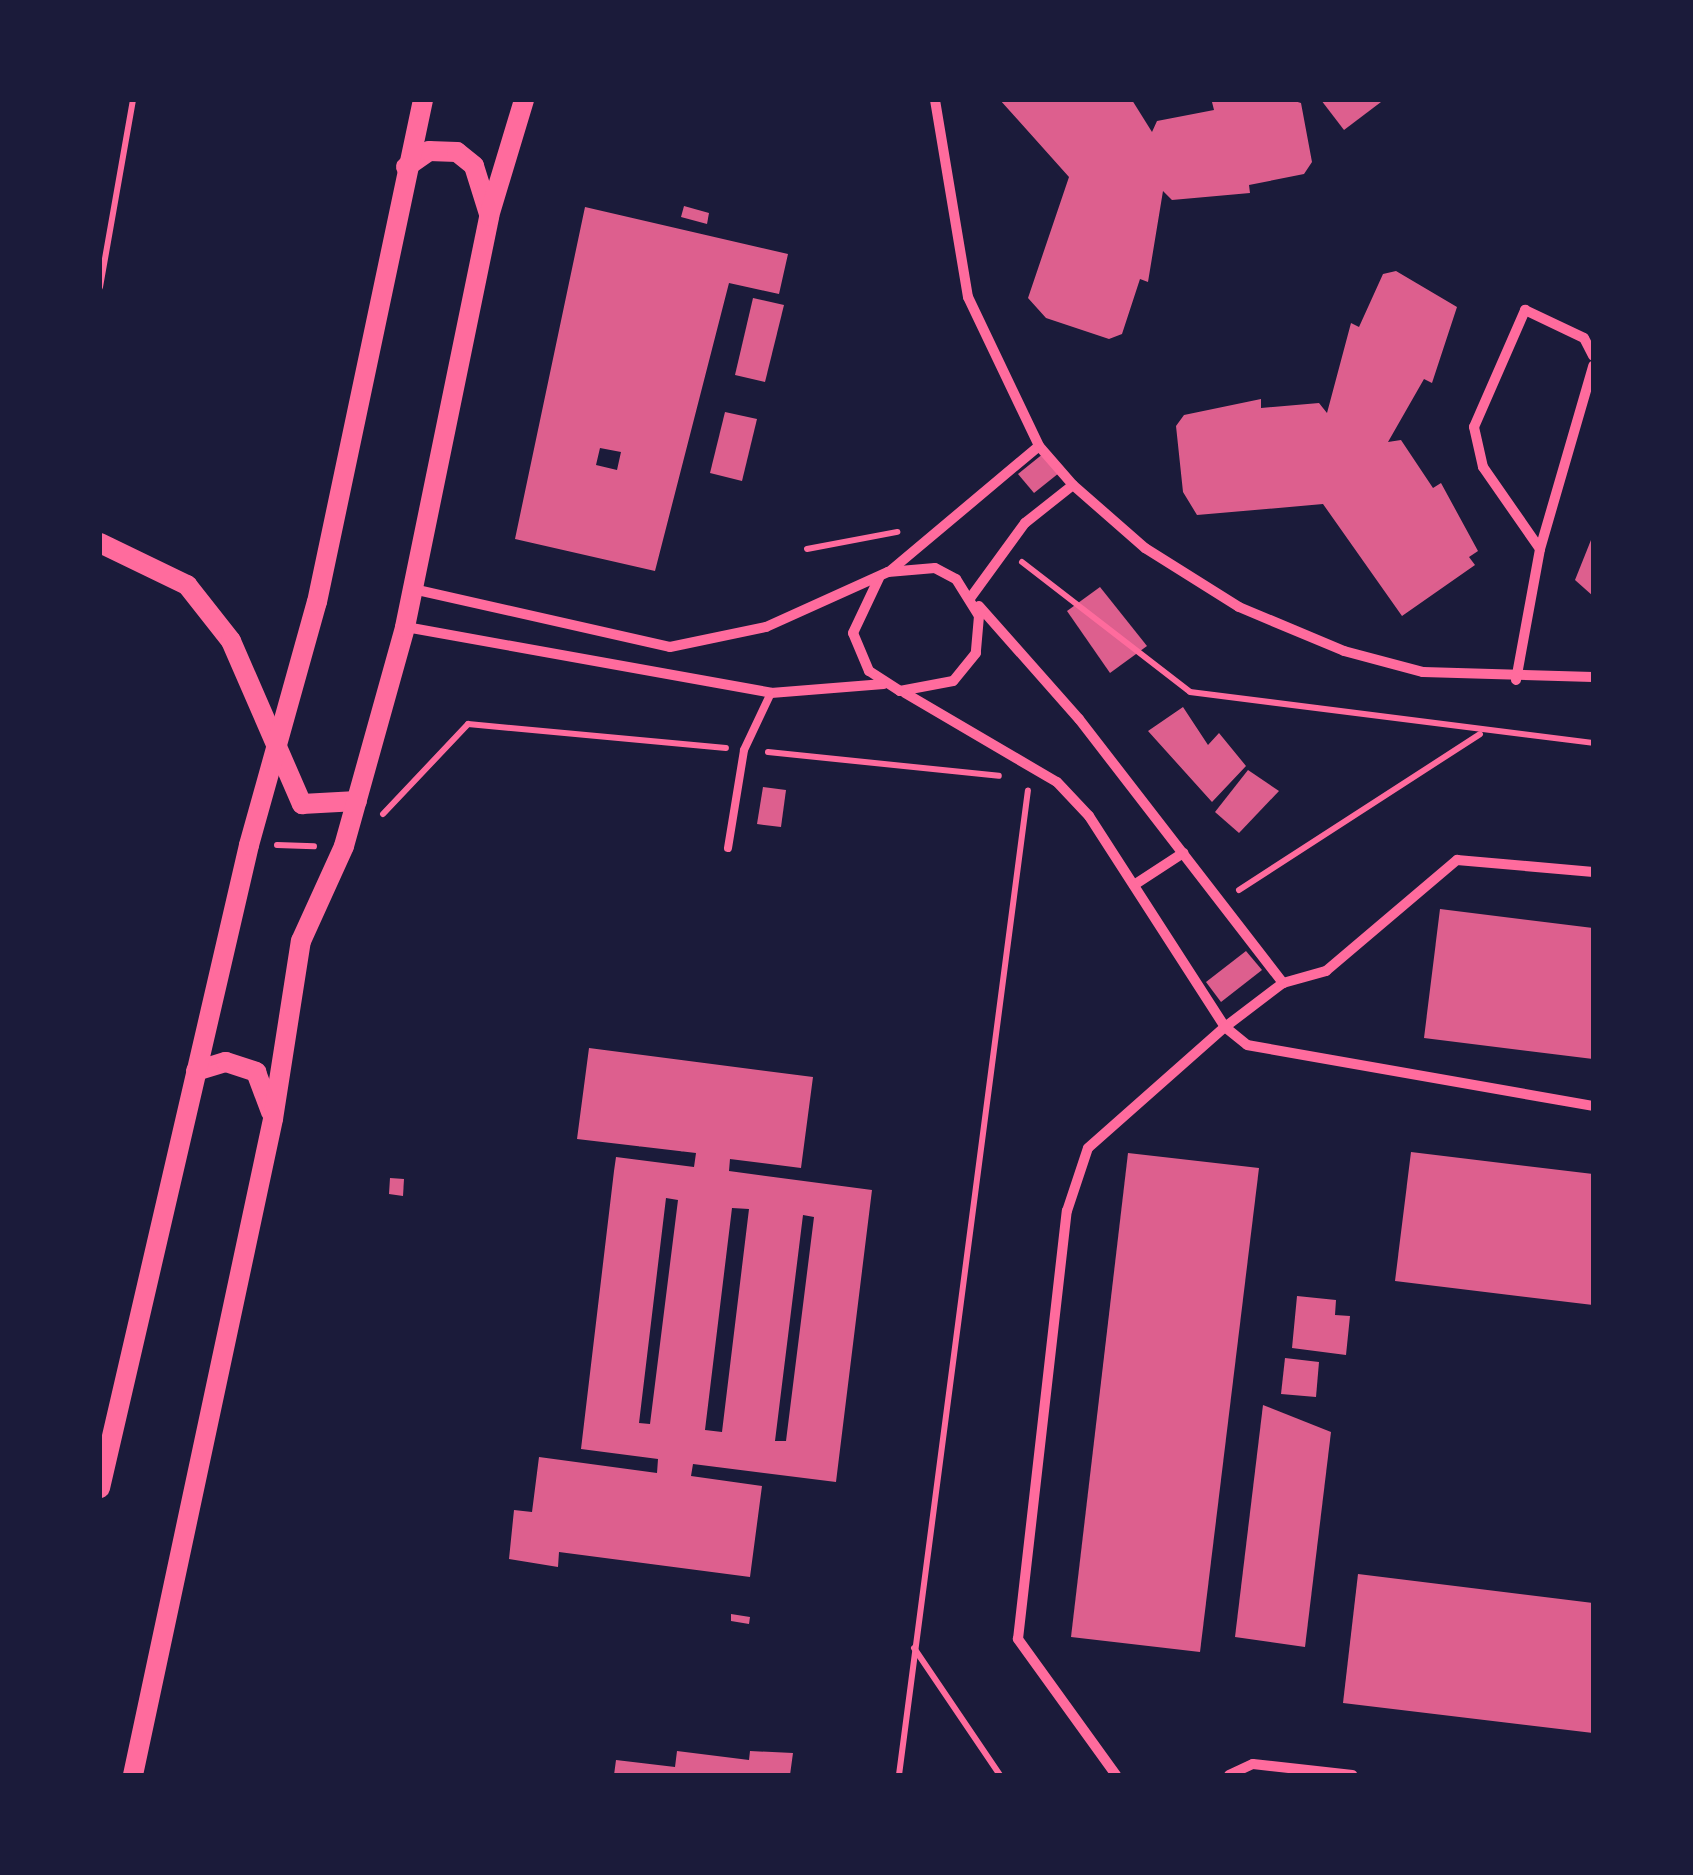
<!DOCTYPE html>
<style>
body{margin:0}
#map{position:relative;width:1693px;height:1875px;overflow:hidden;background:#1b1b3a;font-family:Literata,serif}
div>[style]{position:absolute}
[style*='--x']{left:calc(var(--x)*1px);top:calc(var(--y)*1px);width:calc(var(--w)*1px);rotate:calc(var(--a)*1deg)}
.building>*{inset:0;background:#dd5f8e}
.path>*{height:6px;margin:-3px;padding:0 3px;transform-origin:3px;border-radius:3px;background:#ff6b9d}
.service>*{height:8px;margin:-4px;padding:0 4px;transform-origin:4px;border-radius:4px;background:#ff6b9d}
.minor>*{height:10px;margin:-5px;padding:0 5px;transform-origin:5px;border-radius:5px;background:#ff6b9d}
.secondary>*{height:20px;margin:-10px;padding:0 10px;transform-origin:10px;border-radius:10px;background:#ff6b9d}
span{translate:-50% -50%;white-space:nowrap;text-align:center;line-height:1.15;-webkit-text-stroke:9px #1b1b3a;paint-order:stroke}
.frame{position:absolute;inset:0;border:102px solid #1b1b3a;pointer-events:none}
</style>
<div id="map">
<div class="building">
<div style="clip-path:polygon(1000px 100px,1132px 100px,1152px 132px,1157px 121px,1214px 110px,1212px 102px,1291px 100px,1301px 103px,1312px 162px,1304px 174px,1249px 185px,1250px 193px,1172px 200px,1163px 191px,1148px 282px,1140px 279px,1122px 334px,1109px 339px,1046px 318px,1028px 298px,1069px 177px)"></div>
<div style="clip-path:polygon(1321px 100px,1379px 100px,1381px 102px,1344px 130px)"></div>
<div style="clip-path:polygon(684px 206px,709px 213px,707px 224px,681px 217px)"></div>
<div style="clip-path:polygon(evenodd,585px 207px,788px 254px,779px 294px,729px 283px,655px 571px,515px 539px,585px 207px,600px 448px,621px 452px,617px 470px,596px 465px,600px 448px)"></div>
<div style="clip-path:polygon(1396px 271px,1457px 307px,1432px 383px,1424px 379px,1388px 442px,1401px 440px,1433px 488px,1441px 483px,1478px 551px,1469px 557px,1475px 565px,1402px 616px,1323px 504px,1197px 515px,1183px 492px,1176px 426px,1184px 415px,1261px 399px,1261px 408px,1319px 403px,1327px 413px,1351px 323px,1359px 327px,1383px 274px)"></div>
<div style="clip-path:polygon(753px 298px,784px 305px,765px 382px,735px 375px)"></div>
<div style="clip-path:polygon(725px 412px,757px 419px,742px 481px,710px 473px)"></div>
<div style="clip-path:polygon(1044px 453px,1059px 473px,1034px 493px,1018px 474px)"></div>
<div style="clip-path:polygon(1593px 535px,1593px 596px,1575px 580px)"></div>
<div style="clip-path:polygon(1100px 587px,1147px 646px,1110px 673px,1067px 611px)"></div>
<div style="clip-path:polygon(1183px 707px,1208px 745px,1219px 733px,1246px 766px,1212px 802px,1148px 731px)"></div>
<div style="clip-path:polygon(1248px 770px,1279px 791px,1239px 833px,1215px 812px)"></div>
<div style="clip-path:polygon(763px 787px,786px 790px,781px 827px,757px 824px)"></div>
<div style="clip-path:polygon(1440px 909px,1593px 928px,1593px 1059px,1424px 1038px)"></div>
<div style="clip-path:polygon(1246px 951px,1262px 970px,1221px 1002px,1206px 982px)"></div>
<div style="clip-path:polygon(evenodd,589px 1048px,813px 1077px,801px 1168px,730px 1159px,729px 1171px,872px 1190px,836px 1482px,693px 1464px,691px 1476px,762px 1486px,750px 1577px,559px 1552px,558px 1567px,509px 1559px,514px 1510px,532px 1512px,539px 1457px,657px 1473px,658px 1459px,581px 1449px,614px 1171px,616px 1157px,694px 1167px,696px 1153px,577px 1139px,589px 1048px,666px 1198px,678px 1200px,650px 1424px,639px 1423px,666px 1198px,589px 1048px,732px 1208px,749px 1209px,722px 1432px,705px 1430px,732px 1208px,589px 1048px,803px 1215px,814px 1217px,786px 1441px,775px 1441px,803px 1215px)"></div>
<div style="clip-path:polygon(1411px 1152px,1593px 1174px,1593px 1305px,1395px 1281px)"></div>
<div style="clip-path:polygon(1128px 1153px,1259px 1168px,1200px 1652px,1071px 1637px)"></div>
<div style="clip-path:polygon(390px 1178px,404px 1179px,403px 1196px,389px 1194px)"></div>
<div style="clip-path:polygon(1297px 1296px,1336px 1300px,1335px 1315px,1350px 1316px,1346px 1355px,1292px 1348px)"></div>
<div style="clip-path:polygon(1285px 1358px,1319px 1362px,1316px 1397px,1281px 1394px)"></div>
<div style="clip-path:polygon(1263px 1405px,1331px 1432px,1305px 1647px,1235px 1637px)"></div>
<div style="clip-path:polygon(1358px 1574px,1593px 1603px,1593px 1733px,1343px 1703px)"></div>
<div style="clip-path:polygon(731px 1614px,750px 1617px,749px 1624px,731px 1621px)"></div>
<div style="clip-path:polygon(677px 1751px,749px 1760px,750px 1751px,793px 1753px,790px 1775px,614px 1775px,616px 1760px,675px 1767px)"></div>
</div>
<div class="path">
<div style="--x:100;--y:287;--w:190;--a:-80"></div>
<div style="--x:807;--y:549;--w:92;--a:-10.7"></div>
<div style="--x:1022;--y:562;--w:212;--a:37.7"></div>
<div style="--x:1190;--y:692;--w:406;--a:7.2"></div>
<div style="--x:768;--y:752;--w:232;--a:5.9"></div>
<div style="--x:383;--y:814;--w:124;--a:-46.6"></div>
<div style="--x:468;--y:724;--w:259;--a:5.3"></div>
<div style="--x:277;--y:845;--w:37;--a:2"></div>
<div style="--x:1239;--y:890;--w:287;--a:-32.9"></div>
<div style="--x:914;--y:1648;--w:153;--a:55.9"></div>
<div style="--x:899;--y:1775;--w:993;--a:-82.54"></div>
</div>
<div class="service">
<div style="--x:728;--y:848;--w:99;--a:-80.7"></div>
<div style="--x:744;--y:750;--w:63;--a:-64.7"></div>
</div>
<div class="minor">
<div style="--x:935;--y:100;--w:200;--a:80.5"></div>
<div style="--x:968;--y:297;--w:165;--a:64.5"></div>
<div style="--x:1039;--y:446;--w:52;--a:48.9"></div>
<div style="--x:1073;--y:485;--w:96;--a:41.2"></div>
<div style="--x:1145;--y:548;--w:111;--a:32.1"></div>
<div style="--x:1239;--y:607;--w:114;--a:22.7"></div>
<div style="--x:1344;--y:651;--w:82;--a:14.9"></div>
<div style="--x:1423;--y:672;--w:170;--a:1.7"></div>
<div style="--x:1540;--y:549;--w:100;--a:-124.8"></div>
<div style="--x:1483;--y:467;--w:41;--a:-102.7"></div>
<div style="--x:1474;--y:427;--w:128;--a:-66.4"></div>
<div style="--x:1525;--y:310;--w:65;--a:25.4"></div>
<div style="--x:1584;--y:338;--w:20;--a:63"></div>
<div style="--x:890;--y:571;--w:194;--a:-40"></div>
<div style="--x:413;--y:589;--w:263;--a:12.7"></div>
<div style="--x:670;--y:647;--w:98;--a:-11.8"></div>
<div style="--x:766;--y:627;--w:134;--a:-24.3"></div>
<div style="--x:888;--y:572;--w:47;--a:-4.9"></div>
<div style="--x:935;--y:568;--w:24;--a:28"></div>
<div style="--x:956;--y:579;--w:44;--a:58.1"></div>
<div style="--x:979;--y:616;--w:37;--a:95"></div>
<div style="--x:976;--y:653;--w:36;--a:129"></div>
<div style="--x:953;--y:681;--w:54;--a:169.3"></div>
<div style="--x:900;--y:691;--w:37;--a:-147"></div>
<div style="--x:869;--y:671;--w:41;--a:-112.8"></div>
<div style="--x:853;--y:633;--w:61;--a:-64.7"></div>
<div style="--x:971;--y:597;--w:92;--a:-53.9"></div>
<div style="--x:1025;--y:523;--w:61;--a:-38.4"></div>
<div style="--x:979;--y:606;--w:151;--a:48.5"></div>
<div style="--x:1079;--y:719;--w:334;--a:52.3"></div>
<div style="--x:406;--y:627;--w:371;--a:10.2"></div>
<div style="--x:771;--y:693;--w:113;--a:-4.6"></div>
<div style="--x:1516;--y:680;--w:133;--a:-79.6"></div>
<div style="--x:1540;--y:549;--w:191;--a:-73.8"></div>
<div style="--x:905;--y:693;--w:176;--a:30.4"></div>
<div style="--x:1057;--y:782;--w:47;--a:46.7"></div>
<div style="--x:1089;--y:816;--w:251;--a:57.2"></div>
<div style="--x:1225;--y:1027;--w:28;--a:39"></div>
<div style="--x:1247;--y:1045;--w:351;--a:10"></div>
<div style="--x:1134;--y:885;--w:59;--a:-33.1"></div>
<div style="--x:1116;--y:1775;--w:168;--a:-125.8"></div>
<div style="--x:1018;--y:1639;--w:431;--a:-83.5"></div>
<div style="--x:1067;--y:1211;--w:66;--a:-71.6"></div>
<div style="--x:1088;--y:1148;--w:183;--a:-41.5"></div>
<div style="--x:1225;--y:1027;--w:73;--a:-37.2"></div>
<div style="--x:1283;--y:983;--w:45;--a:-15.6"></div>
<div style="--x:1326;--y:971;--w:172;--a:-40.3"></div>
<div style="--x:1457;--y:860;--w:137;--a:5"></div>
<div style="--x:1229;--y:1775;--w:26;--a:-25"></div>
<div style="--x:1253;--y:1764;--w:100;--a:6.3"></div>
</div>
<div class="secondary">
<div style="--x:406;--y:167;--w:28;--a:-35"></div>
<div style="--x:429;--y:151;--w:28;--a:2"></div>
<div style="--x:457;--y:152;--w:22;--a:39"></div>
<div style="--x:474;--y:166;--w:50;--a:72.6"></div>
<div style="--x:100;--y:543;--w:97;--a:25.8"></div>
<div style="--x:187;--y:585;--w:71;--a:51.8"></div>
<div style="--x:231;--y:641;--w:178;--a:66.5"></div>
<div style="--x:302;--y:804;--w:55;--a:-3.1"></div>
<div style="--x:196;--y:1071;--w:31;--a:-17"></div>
<div style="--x:226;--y:1062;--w:32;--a:18"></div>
<div style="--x:256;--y:1072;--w:43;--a:69.4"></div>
<div style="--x:100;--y:1488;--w:660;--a:-76.95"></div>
<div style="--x:249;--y:845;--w:252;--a:-74.4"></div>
<div style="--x:317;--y:602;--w:513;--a:-78.08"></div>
<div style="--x:133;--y:1775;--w:671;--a:-77.95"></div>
<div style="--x:273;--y:1119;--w:180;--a:-81.1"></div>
<div style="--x:301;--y:941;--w:104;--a:-65.6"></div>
<div style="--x:344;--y:846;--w:227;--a:-74.4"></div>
<div style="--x:405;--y:627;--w:419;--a:-78.4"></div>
<div style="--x:489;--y:216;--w:121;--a:-73.2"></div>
</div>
<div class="frame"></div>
</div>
